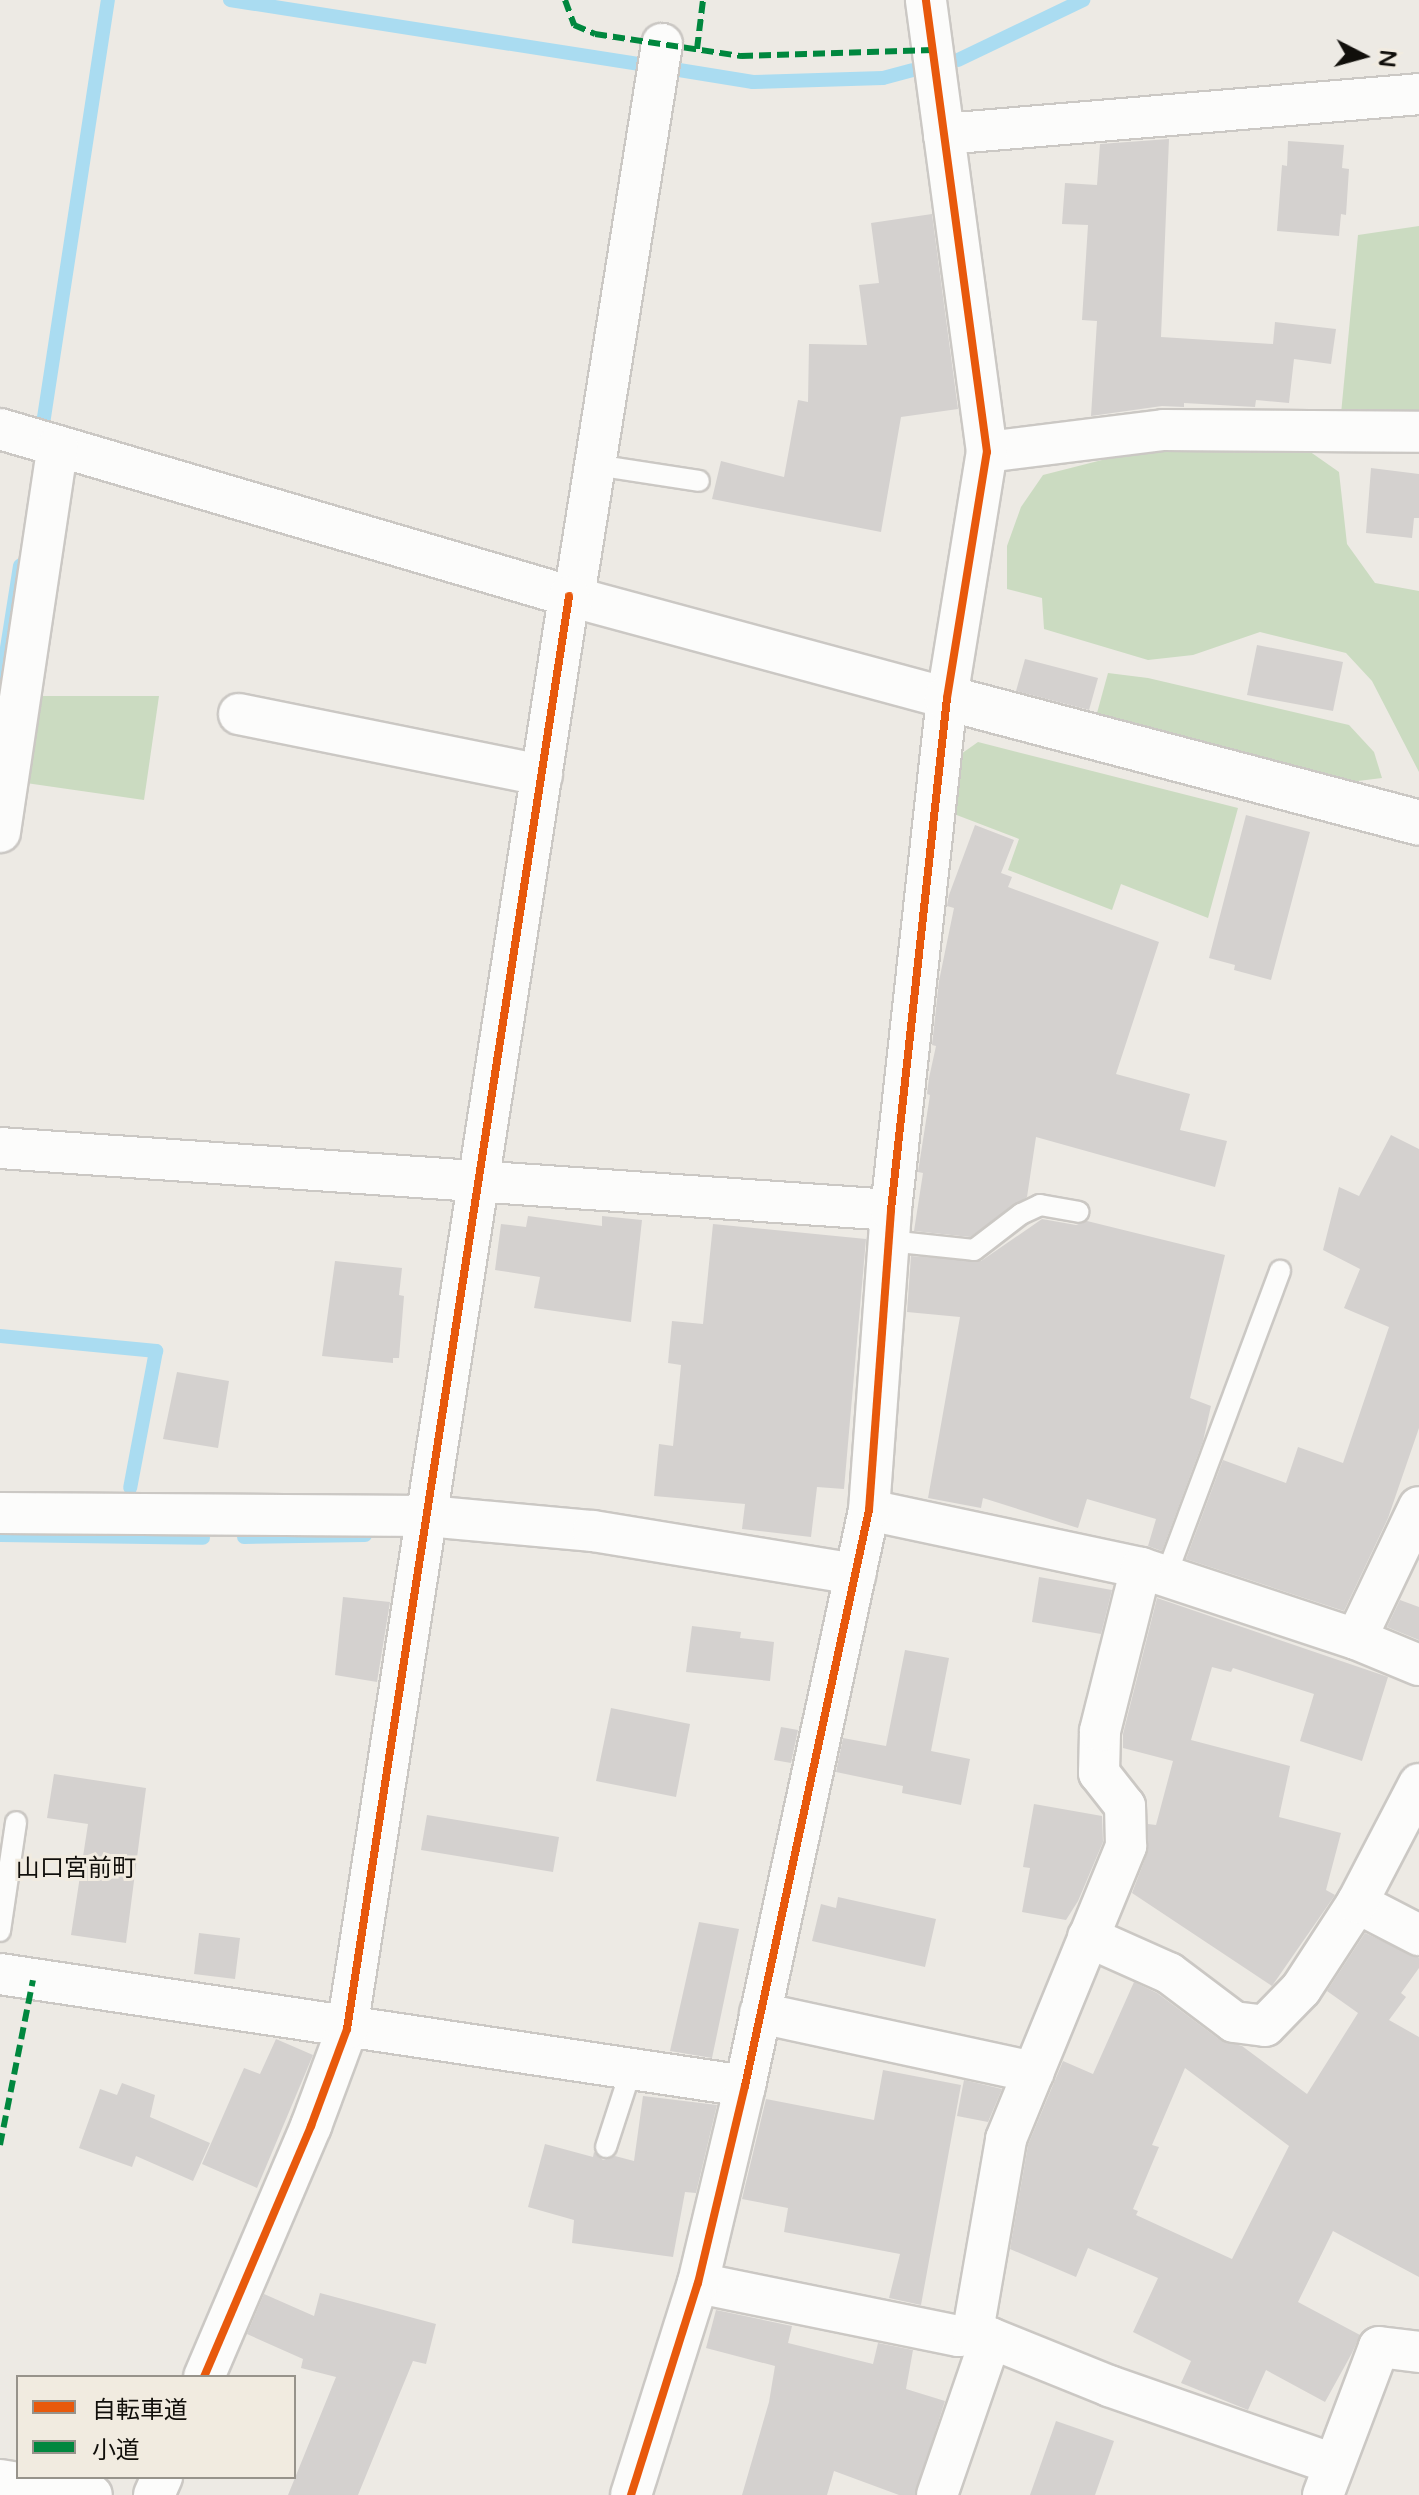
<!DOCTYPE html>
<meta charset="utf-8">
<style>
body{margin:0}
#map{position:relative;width:1419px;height:2495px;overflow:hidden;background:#edeae4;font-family:"Varela Round","Noto Sans JP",sans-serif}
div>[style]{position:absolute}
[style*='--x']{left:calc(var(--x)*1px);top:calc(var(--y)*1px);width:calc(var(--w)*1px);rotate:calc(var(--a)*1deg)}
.green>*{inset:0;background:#cbdbc1}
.stream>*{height:14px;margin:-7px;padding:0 7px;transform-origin:7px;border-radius:7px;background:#aadcf1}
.building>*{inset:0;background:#d4d1cf}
.roads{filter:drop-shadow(2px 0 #cbc8c4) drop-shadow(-2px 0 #cbc8c4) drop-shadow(0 2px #cbc8c4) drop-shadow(0 -2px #cbc8c4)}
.lane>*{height:20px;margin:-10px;padding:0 10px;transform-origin:10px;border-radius:10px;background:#fcfcfb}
.street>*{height:40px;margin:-20px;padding:0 20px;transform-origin:20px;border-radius:20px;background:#fcfcfb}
.secondary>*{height:44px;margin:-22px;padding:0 22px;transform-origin:22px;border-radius:22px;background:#fcfcfb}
.quiet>*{height:6px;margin-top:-3px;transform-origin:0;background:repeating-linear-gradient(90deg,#00873e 0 12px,transparent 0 18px)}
.cycleway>*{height:8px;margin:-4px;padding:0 4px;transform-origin:4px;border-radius:4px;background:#e8590c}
span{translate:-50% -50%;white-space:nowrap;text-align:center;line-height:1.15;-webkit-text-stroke:6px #f1ebe0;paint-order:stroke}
.quarter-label{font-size:24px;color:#110f0b}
.legend{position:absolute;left:16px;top:2375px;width:280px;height:104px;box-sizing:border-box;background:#f1ebe0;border:2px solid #97938b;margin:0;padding:10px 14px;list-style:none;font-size:24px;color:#110f0b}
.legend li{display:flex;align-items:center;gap:16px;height:40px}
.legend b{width:40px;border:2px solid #97938b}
.north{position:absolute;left:1323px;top:16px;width:80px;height:80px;-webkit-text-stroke:6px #f1ebe0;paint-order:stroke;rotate:96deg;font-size:22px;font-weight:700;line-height:32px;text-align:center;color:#110f0b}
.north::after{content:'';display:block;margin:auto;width:28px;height:36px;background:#110f0b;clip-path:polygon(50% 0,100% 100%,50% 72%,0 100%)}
</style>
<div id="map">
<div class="green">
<div style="clip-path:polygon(1419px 226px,1419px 417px,1341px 414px,1358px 235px)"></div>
<div style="clip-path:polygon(1169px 443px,1309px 451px,1339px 472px,1347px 544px,1375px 583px,1419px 591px,1419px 772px,1372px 681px,1346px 653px,1260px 632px,1193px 655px,1148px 660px,1044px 629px,1042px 598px,1007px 589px,1007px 546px,1021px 507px,1043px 475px)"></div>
<div style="clip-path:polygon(1108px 673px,1148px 678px,1349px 725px,1374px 752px,1382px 778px,1350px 782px,1118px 723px,1097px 713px)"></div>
<div style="clip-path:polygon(39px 696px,159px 696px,144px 800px,26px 783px)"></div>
<div style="clip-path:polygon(978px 742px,1238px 808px,1208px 918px,1121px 884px,1112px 910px,1008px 870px,1019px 839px,954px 814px,961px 754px)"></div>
</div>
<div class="stream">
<div style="--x:230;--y:0;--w:418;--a:8.9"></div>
<div style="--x:958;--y:60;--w:139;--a:-25.6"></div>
<div style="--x:679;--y:70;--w:75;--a:9.2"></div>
<div style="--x:753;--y:82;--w:130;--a:-1.8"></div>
<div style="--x:883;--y:78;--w:30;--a:-15"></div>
<div style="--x:43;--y:424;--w:429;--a:-81.3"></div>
<div style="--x:0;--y:692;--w:128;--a:-81"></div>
<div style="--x:0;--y:1336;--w:157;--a:5.5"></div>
<div style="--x:156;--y:1351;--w:139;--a:100.7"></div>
<div style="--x:0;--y:1535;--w:203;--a:0.8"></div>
<div style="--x:244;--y:1537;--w:121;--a:-0.9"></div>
</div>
<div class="building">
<div style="clip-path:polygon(1169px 139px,1161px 337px,1273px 344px,1275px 322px,1336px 329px,1331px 364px,1294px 359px,1289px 403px,1256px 400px,1255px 407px,1184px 403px,1184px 407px,1162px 406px,1091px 416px,1097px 321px,1082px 320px,1088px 225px,1062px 224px,1065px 183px,1097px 185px,1100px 144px)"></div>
<div style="clip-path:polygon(1288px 141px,1344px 145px,1342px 168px,1349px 169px,1346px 215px,1341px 214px,1339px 236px,1277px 231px,1282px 165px,1287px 166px)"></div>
<div style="clip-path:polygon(932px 214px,958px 409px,901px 417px,881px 532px,712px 499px,721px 461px,784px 477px,798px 400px,808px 402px,809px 344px,867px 345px,859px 285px,879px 283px,871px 223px)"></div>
<div style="clip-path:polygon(1371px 468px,1419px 474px,1419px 518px,1414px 518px,1412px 538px,1366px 533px)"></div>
<div style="clip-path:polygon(1257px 645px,1343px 662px,1333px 711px,1247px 695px)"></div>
<div style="clip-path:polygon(1025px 659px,1098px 678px,1089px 710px,1016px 691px)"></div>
<div style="clip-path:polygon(1246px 815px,1310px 832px,1271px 980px,1234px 970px,1235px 965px,1209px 958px)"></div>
<div style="clip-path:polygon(975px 825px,1014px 840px,1001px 873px,1012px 877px,1008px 887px,1159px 942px,1116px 1074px,1190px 1094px,1180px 1130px,1227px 1141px,1215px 1187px,1036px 1137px,1027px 1197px,970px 1237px,914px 1231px,923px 1173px,918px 1172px,930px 1095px,927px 1094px,929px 1078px,936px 1046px,932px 1045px,939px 981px,954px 908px,947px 906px,949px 895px)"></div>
<div style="clip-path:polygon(1391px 1135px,1419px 1149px,1419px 1428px,1388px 1518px,1344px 1611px,1186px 1559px,1223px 1460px,1286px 1483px,1298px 1447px,1343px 1463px,1389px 1327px,1344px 1308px,1360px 1269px,1323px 1250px,1339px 1187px,1359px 1196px)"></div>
<div style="clip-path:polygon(528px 1216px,602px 1226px,602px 1216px,642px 1220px,631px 1322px,534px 1308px,540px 1277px,495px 1270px,501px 1224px,526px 1227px)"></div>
<div style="clip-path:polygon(1042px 1219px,1076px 1225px,1087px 1221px,1225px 1255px,1190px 1398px,1211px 1406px,1203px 1441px,1162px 1551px,1148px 1546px,1156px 1519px,1087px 1499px,1078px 1528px,983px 1498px,981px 1508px,928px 1498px,960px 1317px,907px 1312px,911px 1256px,981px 1261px)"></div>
<div style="clip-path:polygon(713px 1224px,866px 1239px,844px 1489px,817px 1487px,811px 1537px,742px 1529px,745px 1504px,654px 1496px,659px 1444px,673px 1446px,681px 1365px,668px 1363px,672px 1321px,703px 1324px)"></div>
<div style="clip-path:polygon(335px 1261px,402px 1268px,399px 1295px,404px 1296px,399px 1358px,393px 1358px,393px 1363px,322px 1356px)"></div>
<div style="clip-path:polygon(177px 1372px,229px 1381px,218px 1448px,163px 1439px)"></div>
<div style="clip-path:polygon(1039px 1577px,1112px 1590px,1101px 1634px,1032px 1622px)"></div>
<div style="clip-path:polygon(343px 1597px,390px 1602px,377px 1682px,335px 1675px)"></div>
<div style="clip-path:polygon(1157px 1598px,1388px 1677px,1362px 1761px,1300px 1741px,1314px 1694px,1233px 1668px,1231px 1672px,1212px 1667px,1191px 1740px,1290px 1766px,1279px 1817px,1341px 1833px,1326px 1890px,1335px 1895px,1272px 1986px,1132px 1893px,1147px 1854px,1148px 1824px,1156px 1825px,1173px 1761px,1123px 1748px,1123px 1734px)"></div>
<div style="clip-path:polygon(1400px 1600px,1419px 1607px,1419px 1640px,1387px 1627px)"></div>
<div style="clip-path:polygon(692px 1626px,741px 1632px,740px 1638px,774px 1642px,770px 1681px,686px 1672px)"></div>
<div style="clip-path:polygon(905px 1650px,949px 1658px,931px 1751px,970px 1759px,961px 1805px,902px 1793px,903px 1786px,836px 1772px,843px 1738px,886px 1746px)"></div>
<div style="clip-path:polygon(611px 1708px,690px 1724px,676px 1797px,596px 1781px)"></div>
<div style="clip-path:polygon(781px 1727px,798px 1730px,791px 1763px,774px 1760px)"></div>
<div style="clip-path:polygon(54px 1774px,146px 1788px,126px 1943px,71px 1935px,88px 1824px,47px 1818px)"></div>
<div style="clip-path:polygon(1034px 1804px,1102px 1816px,1103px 1842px,1078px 1901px,1066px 1920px,1022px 1912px,1030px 1868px,1023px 1867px)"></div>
<div style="clip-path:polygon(427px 1815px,559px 1837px,553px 1872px,421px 1850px)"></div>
<div style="clip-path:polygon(838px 1897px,936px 1919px,925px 1967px,812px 1941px,821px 1904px,836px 1908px)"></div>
<div style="clip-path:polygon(699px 1922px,739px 1929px,712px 2058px,670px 2051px)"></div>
<div style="clip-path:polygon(199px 1933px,240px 1938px,235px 1979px,194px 1974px)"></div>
<div style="clip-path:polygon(evenodd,1365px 1933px,1419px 1958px,1419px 1968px,1401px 1993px,1406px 1997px,1389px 2020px,1419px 2037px,1419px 2277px,1333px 2231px,1298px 2302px,1360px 2335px,1352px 2353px,1325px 2402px,1266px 2370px,1248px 2410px,1181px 2383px,1191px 2361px,1133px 2332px,1158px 2278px,1088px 2248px,1076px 2277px,1010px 2249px,1028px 2145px,1063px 2061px,1093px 2074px,1134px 1982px,1157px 1993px,1220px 2040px,1242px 2046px,1307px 2094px,1358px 2013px,1327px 1991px,1365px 1933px,1185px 2068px,1289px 2146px,1232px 2259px,1136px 2215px,1138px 2211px,1133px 2209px,1159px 2147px,1152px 2145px,1185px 2068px)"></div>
<div style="clip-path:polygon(276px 2039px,313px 2055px,257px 2188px,202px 2164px,244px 2068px,260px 2074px)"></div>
<div style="clip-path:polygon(883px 2070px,961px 2085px,921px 2305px,889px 2298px,900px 2254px,784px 2232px,788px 2208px,742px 2199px,766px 2099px,874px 2120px)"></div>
<div style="clip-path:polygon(964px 2080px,1002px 2089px,988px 2122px,957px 2116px)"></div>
<div style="clip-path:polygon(122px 2083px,155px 2095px,150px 2117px,210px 2143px,193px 2181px,136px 2156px,132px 2167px,79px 2148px,100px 2089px,117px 2095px)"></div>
<div style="clip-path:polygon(643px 2096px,717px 2105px,696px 2193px,685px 2192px,673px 2257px,572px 2243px,574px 2220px,528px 2207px,545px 2144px,593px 2157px,594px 2152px,603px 2160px,615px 2156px,634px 2161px)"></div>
<div style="clip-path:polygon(320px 2293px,436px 2324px,426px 2364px,413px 2361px,358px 2495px,288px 2495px,336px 2377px,301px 2368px,303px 2359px,247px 2334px,264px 2294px,314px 2316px)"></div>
<div style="clip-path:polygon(716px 2310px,792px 2326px,788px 2343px,873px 2364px,878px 2343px,913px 2350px,906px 2389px,945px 2401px,915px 2495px,899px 2495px,834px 2471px,827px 2495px,742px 2495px,769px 2402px,775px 2366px,706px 2348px)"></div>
<div style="clip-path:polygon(1056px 2421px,1114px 2441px,1095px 2495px,1030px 2495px)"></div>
</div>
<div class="roads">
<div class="lane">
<div style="--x:595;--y:465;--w:105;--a:8.7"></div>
<div style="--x:889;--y:1241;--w:85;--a:6"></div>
<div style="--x:974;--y:1250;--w:59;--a:-37.5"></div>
<div style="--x:1021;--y:1214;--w:21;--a:-25"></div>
<div style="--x:1040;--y:1205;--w:39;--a:10"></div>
<div style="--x:1166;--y:1576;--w:326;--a:-69.5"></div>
<div style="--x:0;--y:1931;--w:110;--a:-81.6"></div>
<div style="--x:606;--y:2147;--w:81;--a:-72"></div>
</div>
<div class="street">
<div style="--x:944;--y:134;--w:477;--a:-4.8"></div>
<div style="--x:0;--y:429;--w:593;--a:16.36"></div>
<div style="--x:569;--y:596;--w:392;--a:15.1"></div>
<div style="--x:987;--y:452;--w:178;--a:-7.1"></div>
<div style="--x:1164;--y:430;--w:255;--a:0.4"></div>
<div style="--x:574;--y:597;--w:560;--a:-80.96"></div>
<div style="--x:239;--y:714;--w:309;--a:11.4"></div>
<div style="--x:0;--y:832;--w:390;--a:-81.5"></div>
<div style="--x:0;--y:1148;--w:893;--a:3.98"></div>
<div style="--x:869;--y:1510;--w:278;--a:12"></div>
<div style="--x:1141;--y:1568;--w:226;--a:18.3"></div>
<div style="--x:1356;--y:1639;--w:68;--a:22.4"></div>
<div style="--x:0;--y:1513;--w:427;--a:0.4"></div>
<div style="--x:427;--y:1516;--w:167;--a:5.2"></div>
<div style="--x:593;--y:1531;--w:266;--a:9.3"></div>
<div style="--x:1356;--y:1639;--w:146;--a:-64.5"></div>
<div style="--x:1357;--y:1903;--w:70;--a:27.3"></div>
<div style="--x:1088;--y:1937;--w:89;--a:24"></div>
<div style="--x:1169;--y:1973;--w:81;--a:37"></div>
<div style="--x:1234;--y:2022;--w:31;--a:7"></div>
<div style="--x:1265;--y:2026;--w:52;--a:-45.8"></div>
<div style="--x:1301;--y:1989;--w:103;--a:-56.9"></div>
<div style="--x:1357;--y:1903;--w:134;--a:-62.5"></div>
<div style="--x:0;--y:1974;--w:753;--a:8.55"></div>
<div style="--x:760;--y:2013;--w:280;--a:12.2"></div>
<div style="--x:698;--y:2283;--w:266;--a:11.5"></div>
<div style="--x:959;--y:2336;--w:15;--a:-20"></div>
<div style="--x:973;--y:2331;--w:147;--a:22"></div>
<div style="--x:1109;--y:2386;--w:237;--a:19.2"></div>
<div style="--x:973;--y:2331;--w:195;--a:-80.2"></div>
<div style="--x:1006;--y:2139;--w:317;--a:-67.7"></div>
<div style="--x:1126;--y:1846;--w:40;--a:-91.4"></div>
<div style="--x:1125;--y:1806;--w:42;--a:-128.2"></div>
<div style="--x:1099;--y:1773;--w:42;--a:-88.6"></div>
<div style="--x:1100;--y:1731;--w:168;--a:-75.9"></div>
<div style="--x:204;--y:2377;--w:273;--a:-66.9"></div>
<div style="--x:311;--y:2126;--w:103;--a:-69.6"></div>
<div style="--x:347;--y:2029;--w:1450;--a:-81.19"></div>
<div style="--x:0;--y:2480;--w:93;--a:9.3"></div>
<div style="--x:154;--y:2495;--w:20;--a:-66"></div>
<div style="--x:631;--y:2495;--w:222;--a:-72.5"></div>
<div style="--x:698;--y:2283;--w:203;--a:-76.6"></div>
<div style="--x:745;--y:2086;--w:589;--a:-77.85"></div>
<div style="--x:869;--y:1510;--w:301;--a:-85.8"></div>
<div style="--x:891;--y:1210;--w:515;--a:-83.76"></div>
<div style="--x:947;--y:698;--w:249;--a:-80.8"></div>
<div style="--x:987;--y:452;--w:456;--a:-97.7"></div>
<div style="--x:937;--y:2495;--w:166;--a:-71"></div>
<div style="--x:1323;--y:2495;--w:158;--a:-69.3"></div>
<div style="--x:1379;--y:2347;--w:40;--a:7.1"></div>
</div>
<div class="secondary">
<div style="--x:947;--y:698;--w:488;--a:14.8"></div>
</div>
</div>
<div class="quiet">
<div style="--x:565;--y:0;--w:27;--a:70"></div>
<div style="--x:574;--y:25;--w:23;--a:23"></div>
<div style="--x:595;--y:34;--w:148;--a:8.6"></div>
<div style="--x:741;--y:56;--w:192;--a:-1.8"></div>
<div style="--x:697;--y:49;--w:49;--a:-83"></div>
<div style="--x:0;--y:2145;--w:168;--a:-78.7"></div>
</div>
<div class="cycleway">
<div style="--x:204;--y:2377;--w:273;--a:-66.9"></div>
<div style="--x:311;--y:2126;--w:103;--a:-69.6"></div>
<div style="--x:347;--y:2029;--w:1450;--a:-81.19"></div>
<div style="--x:631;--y:2495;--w:222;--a:-72.5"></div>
<div style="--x:698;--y:2283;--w:203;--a:-76.6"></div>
<div style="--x:745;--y:2086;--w:589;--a:-77.85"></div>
<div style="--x:869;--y:1510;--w:301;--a:-85.8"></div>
<div style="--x:891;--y:1210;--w:515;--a:-83.76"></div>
<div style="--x:947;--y:698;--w:249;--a:-80.8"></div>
<div style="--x:987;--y:452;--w:456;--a:-97.7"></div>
</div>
<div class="quarter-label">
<span style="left:76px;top:1869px">山口宮前町</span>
</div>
<ul class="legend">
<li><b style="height:10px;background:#e8590c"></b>自転車道</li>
<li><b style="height:10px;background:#00873e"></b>小道</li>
</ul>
<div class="north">N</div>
</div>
